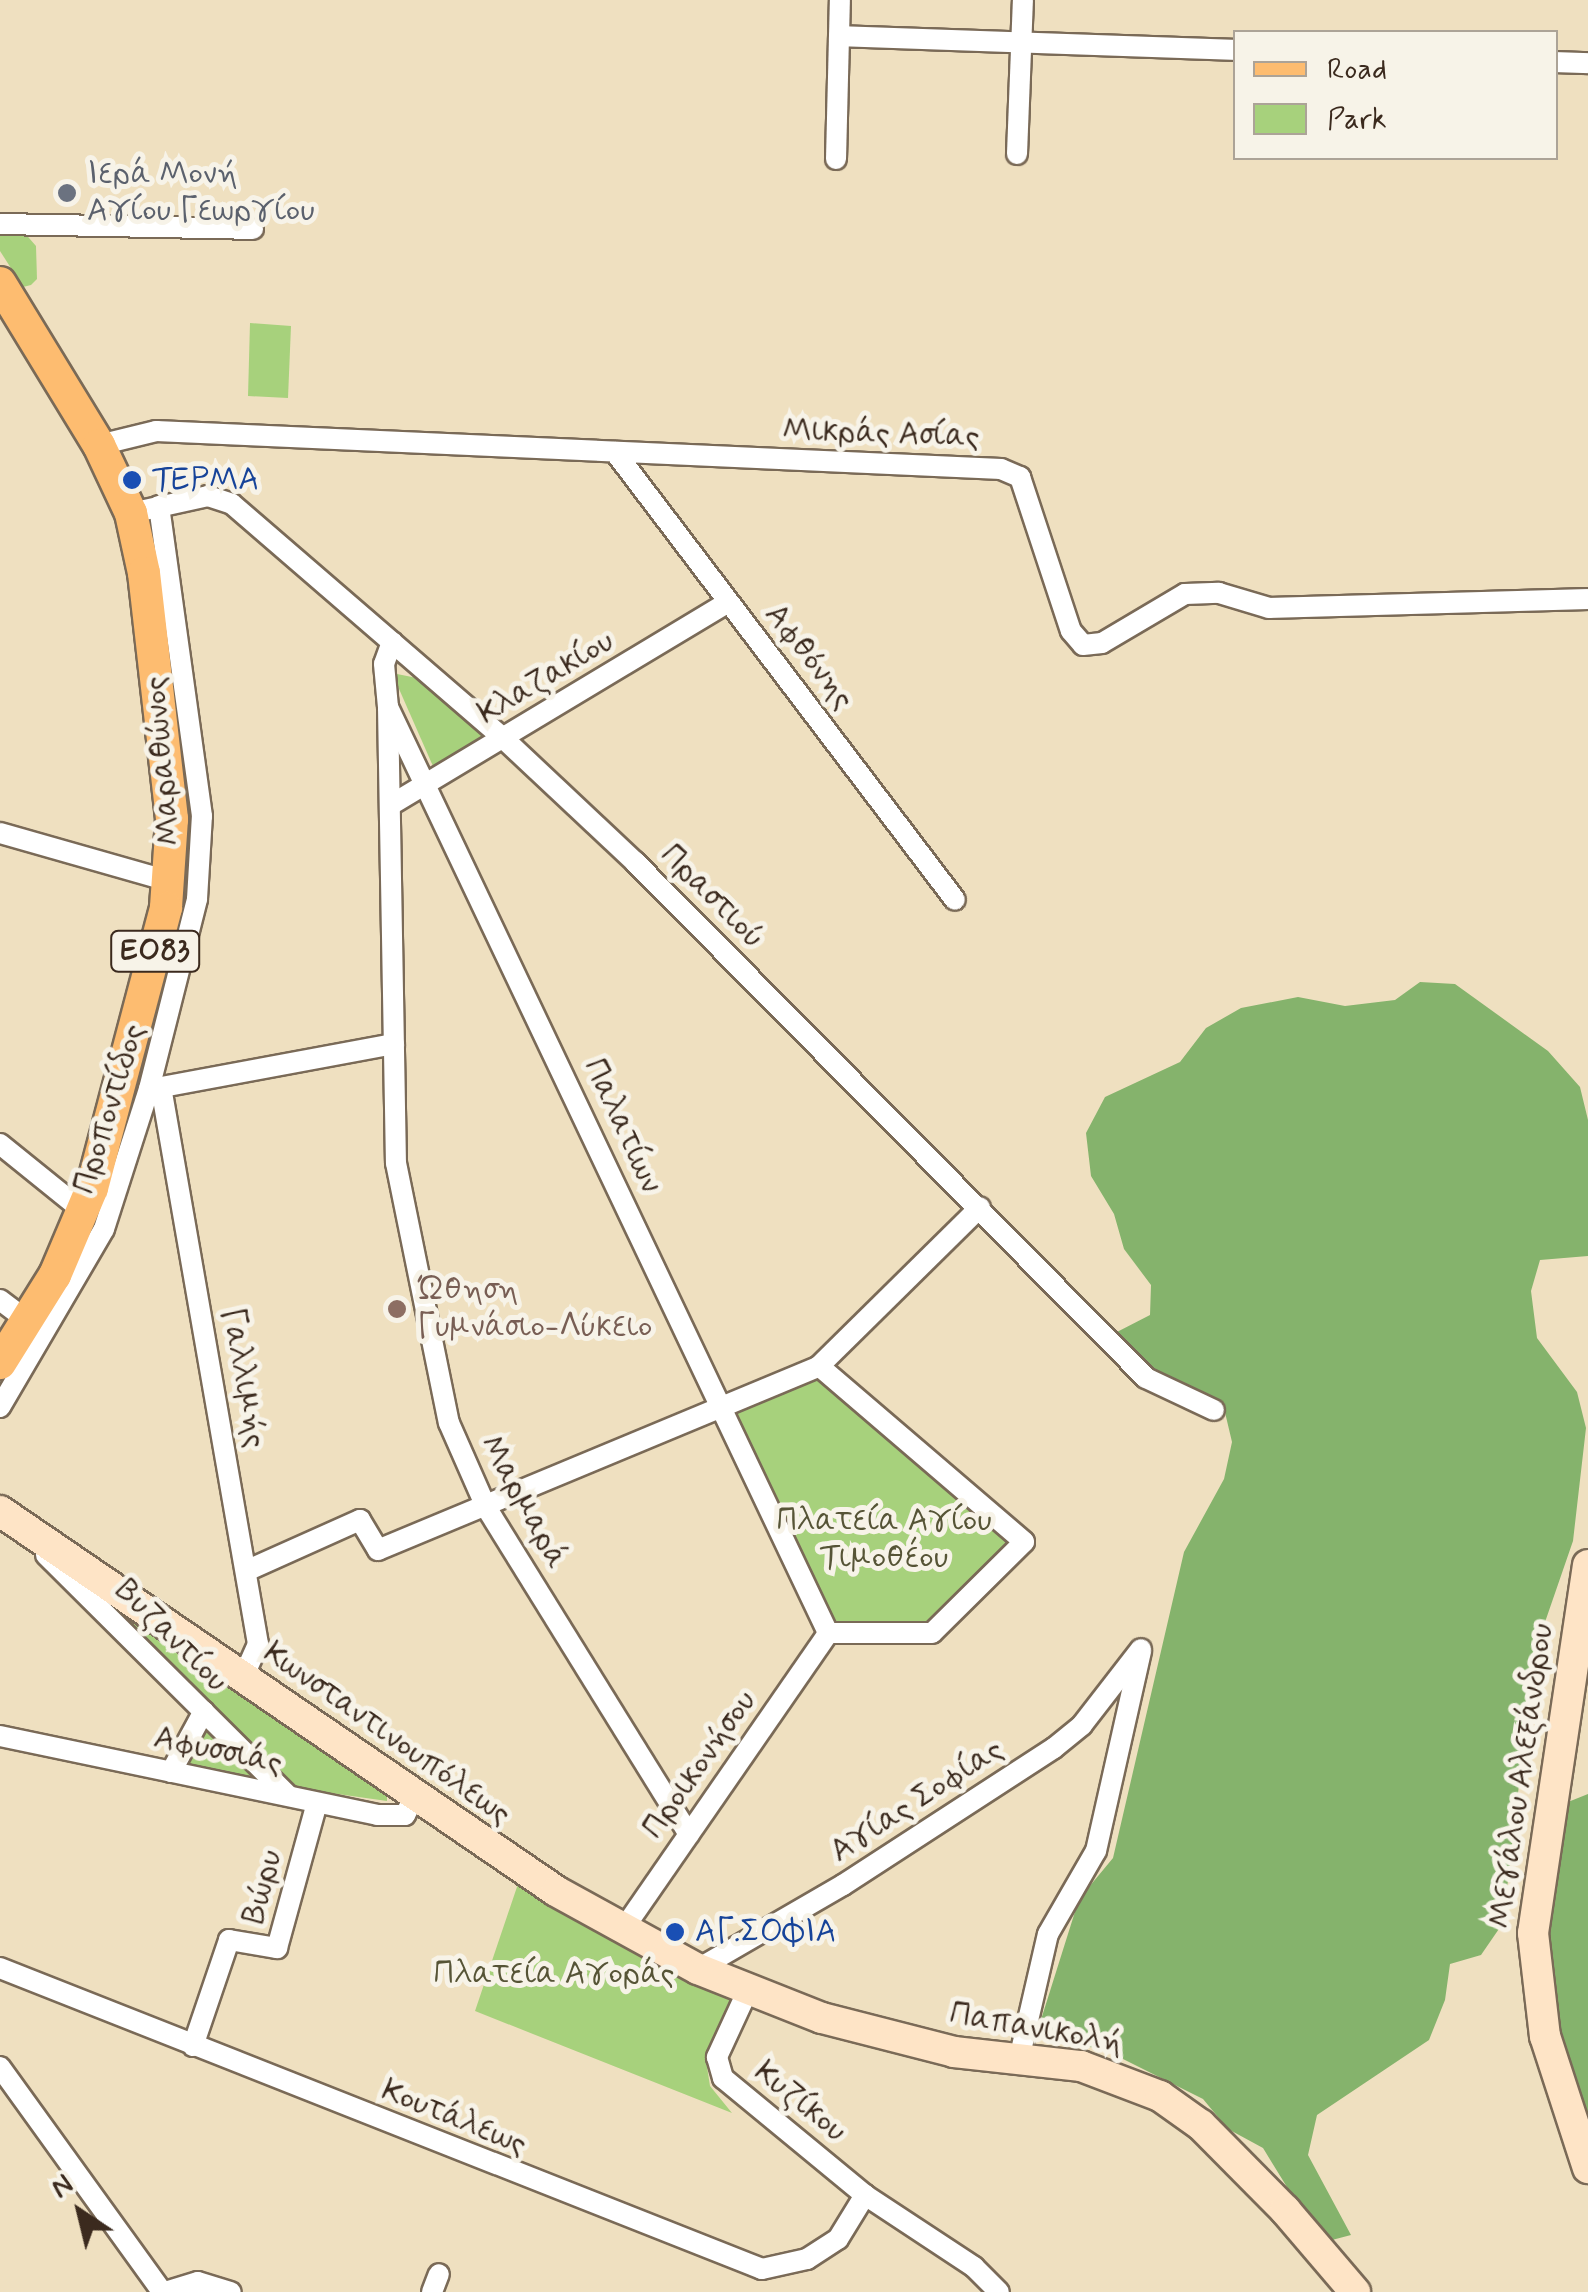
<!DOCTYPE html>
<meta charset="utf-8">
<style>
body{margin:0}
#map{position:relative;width:1588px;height:2292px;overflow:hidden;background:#efe0c0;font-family:Mynerve,sans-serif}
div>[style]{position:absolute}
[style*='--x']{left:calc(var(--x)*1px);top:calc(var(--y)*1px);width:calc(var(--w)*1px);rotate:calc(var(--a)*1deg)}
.green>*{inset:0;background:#a7d17c}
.forest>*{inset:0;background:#85b36c}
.roads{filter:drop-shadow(2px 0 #7a6a57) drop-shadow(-2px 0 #7a6a57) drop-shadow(0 2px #7a6a57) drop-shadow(0 -2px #7a6a57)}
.street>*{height:20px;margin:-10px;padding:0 10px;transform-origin:10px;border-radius:10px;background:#fff}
.secondary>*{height:30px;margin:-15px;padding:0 15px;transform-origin:15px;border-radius:15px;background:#fee4c6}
.primary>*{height:32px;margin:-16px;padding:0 16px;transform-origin:16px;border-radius:16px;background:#fdbc70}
.dots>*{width:28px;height:28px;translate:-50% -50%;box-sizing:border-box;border:5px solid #f7f3e8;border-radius:50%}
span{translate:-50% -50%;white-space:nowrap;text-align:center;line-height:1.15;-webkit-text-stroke:10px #f7f3e8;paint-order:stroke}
.shield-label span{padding:2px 8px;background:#f7f3e8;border:2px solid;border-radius:8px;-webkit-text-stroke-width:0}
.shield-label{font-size:30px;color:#3b2a1e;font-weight:700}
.worship-label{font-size:32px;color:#5b616d}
.left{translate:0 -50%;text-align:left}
.street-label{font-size:32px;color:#3b2a1e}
.transit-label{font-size:32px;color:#164399}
.education-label{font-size:32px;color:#785e54}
.park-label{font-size:32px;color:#565436}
.legend{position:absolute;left:1233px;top:30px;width:325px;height:130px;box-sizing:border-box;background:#f7f3e8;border:2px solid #aca397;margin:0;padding:12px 18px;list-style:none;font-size:30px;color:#3b2a1e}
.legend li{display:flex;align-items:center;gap:20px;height:50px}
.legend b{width:50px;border:2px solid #aca397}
.north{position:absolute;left:30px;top:2162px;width:100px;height:100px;-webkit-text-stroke:8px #f7f3e8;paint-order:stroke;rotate:325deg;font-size:28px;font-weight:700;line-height:40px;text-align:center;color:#3b2a1e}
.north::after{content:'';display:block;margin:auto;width:35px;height:45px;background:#3b2a1e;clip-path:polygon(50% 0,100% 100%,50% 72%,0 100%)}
</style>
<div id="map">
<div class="green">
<div style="clip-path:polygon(0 229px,22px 230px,36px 246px,37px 279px,31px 285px,23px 287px,0 251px)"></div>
<div style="clip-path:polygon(250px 323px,291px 326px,288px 398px,248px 396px)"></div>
<div style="clip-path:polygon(392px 673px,427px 680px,495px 739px,436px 773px)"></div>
<div style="clip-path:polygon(817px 1373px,1013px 1541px,928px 1626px,832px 1625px,730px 1412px)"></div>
<div style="clip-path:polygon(86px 1582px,387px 1793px,387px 1801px,295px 1788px)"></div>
<div style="clip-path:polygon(204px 1725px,267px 1789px,178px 1769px)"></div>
<div style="clip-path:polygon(520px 1878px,732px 1997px,705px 2054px,710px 2086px,732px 2113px,475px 2011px)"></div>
</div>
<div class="forest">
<div style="clip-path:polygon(1420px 982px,1455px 984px,1548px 1051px,1580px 1087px,1588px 1120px,1588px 1256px,1540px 1260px,1531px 1291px,1537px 1338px,1577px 1392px,1586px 1428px,1573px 1541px,1544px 1625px,1528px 1707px,1503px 1923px,1481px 1955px,1450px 1964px,1445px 2000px,1429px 2040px,1317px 2115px,1308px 2155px,1351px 2235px,1332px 2240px,1303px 2213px,1263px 2148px,1228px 2129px,1203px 2099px,1103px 2049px,1062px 2043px,1039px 2026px,1079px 1899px,1113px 1858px,1184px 1552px,1224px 1479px,1232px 1442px,1223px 1404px,1179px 1390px,1115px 1333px,1150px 1315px,1151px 1285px,1124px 1249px,1114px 1214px,1091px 1176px,1086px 1133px,1105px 1097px,1180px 1062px,1206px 1028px,1241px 1008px,1298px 997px,1345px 1006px,1395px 1000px)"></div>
<div style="clip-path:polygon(1588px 1794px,1588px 2140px,1568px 2082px,1549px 1939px,1563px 1804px)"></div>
</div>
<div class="roads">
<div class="street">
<div style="--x:839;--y:36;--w:397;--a:2"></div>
<div style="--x:1556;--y:62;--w:32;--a:2"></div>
<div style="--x:1017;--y:154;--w:154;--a:-87.8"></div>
<div style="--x:836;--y:159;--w:159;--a:-88.6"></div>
<div style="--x:0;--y:224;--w:253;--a:1.1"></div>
<div style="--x:99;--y:445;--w:59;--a:-13.8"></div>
<div style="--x:156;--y:431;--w:846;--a:2.57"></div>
<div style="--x:1001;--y:469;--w:21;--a:23"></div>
<div style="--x:1020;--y:477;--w:162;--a:71.7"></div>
<div style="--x:1071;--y:631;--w:18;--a:49"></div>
<div style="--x:1083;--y:645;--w:19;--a:-6"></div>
<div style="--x:1102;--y:643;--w:96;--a:-30.6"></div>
<div style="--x:1185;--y:594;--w:34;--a:-2"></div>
<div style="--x:1219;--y:593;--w:52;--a:16.7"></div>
<div style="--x:1269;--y:608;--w:319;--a:-1.6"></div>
<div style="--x:615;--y:452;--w:562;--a:52.8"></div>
<div style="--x:131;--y:513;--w:79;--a:-12.4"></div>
<div style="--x:208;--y:496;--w:25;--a:18"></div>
<div style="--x:232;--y:504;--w:359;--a:40.8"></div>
<div style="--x:504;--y:739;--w:180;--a:43.2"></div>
<div style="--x:635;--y:862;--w:726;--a:45.28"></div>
<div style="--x:1146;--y:1378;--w:75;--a:25.2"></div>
<div style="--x:392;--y:642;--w:23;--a:110"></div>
<div style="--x:384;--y:664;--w:43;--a:84.7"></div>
<div style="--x:388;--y:707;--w:1025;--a:64.58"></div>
<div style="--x:388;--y:707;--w:456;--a:89"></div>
<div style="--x:396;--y:1163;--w:265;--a:78.5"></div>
<div style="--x:449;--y:1423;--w:92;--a:66.2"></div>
<div style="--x:486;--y:1507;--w:385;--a:58.2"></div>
<div style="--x:394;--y:803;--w:388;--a:-31"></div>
<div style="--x:0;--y:833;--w:176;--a:15.9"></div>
<div style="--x:161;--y:1087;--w:565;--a:80.12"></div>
<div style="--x:258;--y:1644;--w:36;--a:114"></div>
<div style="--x:151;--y:1089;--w:247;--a:-10.5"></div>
<div style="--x:0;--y:1144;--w:107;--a:38.9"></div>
<div style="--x:0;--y:1300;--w:34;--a:37"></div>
<div style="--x:819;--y:1366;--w:270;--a:40.6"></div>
<div style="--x:1024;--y:1542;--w:129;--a:135.3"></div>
<div style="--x:932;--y:1633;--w:104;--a:180"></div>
<div style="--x:0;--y:1407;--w:206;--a:-59.7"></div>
<div style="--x:104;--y:1229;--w:147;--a:-72.2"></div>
<div style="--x:149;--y:1089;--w:196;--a:-75.8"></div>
<div style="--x:197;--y:899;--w:83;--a:-86.6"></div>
<div style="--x:202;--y:816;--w:313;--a:-97.9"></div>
<div style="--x:46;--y:1555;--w:341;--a:44.8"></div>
<div style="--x:246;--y:1571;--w:125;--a:-24.1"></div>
<div style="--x:360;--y:1520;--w:35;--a:59"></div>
<div style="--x:378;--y:1550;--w:478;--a:-22.6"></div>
<div style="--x:819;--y:1366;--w:226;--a:-44.6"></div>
<div style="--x:0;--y:1736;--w:385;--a:11.8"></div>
<div style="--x:377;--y:1815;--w:28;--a:0"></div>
<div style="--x:405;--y:1815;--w:20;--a:-63"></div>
<div style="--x:171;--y:1772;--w:69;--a:-61.6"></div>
<div style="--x:622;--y:1931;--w:362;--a:-55.3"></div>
<div style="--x:0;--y:1968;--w:819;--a:21.55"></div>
<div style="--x:762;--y:2269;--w:46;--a:-12.5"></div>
<div style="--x:807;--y:2259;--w:37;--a:-33"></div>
<div style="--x:838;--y:2239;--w:52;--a:-58.5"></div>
<div style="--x:698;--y:1969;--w:168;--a:-30.1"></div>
<div style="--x:843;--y:1885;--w:252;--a:-33"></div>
<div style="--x:1054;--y:1748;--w:36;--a:-39"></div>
<div style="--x:1082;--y:1725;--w:96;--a:-52.2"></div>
<div style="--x:747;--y:1992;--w:72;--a:114.8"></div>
<div style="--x:717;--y:2057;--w:22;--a:74"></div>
<div style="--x:723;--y:2078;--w:184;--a:39.5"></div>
<div style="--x:865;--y:2195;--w:131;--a:33.4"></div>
<div style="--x:974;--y:2267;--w:35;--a:45"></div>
<div style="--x:193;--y:2046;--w:112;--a:-71.2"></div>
<div style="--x:229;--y:1940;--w:49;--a:9.5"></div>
<div style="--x:277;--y:1948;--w:150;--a:-74.6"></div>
<div style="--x:1020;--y:2055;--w:124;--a:-77"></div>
<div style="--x:1048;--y:1934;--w:96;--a:-60"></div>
<div style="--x:1096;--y:1851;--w:205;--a:-77.3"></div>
<div style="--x:0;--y:2067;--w:277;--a:54.2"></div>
<div style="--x:165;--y:2292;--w:34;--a:-17"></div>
<div style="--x:198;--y:2282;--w:34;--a:17"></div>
<div style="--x:432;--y:2292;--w:19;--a:-69"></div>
</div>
<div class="secondary">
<div style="--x:0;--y:1511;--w:673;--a:34.35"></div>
<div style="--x:556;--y:1891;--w:162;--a:28.8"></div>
<div style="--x:698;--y:1969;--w:133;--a:21.6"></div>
<div style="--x:822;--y:2018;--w:136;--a:14.4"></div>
<div style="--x:954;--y:2052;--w:128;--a:6.3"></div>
<div style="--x:1081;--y:2066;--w:85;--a:20.8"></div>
<div style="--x:1160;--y:2096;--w:50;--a:35.3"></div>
<div style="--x:1201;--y:2125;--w:120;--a:45.3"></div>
<div style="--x:1285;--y:2210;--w:108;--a:49.5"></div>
<div style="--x:1588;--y:1565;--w:372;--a:98.5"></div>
<div style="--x:1533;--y:1933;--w:104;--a:83.4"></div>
<div style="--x:1545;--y:2036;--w:139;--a:72"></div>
</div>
<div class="primary">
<div style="--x:0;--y:283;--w:190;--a:58.6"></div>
<div style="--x:99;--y:445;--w:75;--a:64.8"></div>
<div style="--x:131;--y:513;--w:61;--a:77.8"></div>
<div style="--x:144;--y:573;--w:248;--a:83.5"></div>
<div style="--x:172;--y:819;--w:89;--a:93.9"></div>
<div style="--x:166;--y:908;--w:290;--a:104.8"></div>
<div style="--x:92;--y:1188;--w:95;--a:113"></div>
<div style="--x:55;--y:1275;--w:104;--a:122"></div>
</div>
</div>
<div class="dots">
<div style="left:67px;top:193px;background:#6b7280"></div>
<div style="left:132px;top:480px;background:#1a4fb4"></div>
<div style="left:397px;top:1309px;background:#8d6e63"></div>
<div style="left:675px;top:1932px;background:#1a4fb4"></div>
</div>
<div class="shield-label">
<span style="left:155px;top:951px">ΕΟ83</span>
</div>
<div class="worship-label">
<span class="left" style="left:87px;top:193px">Ιερά Μονή<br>Αγίου Γεωργίου</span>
</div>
<div class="street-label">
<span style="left:881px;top:434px;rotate:2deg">Μικράς Ασίας</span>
<span style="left:809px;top:657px;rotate:52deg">Αφθόνης</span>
<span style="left:546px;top:678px;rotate:-31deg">Κλαζακίου</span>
<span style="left:163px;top:761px;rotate:-95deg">Μαραθώνος</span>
<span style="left:712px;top:897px;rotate:45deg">Πραστιού</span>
<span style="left:110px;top:1109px;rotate:-73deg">Προποντίδος</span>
<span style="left:622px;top:1126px;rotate:65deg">Παλατίων</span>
<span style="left:243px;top:1378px;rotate:80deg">Γαλλιμής</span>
<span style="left:523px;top:1502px;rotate:61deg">Μαρμαρά</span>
<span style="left:171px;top:1636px;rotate:45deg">Βυζαντίου</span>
<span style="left:387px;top:1734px;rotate:35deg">Κωνσταντινουπόλεως</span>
<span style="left:218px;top:1751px;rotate:12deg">Αφυσσιάς</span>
<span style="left:700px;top:1765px;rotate:-55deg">Προικονήσου</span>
<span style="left:1522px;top:1776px;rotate:-82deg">Μεγάλου Αλεξάνδρου</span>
<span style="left:917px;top:1801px;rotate:-33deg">Αγίας Σοφίας</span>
<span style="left:263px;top:1887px;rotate:-75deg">Βώρυ</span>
<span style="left:1036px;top:2029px;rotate:10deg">Παπανικολή</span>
<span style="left:800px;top:2102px;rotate:39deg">Κυζίκου</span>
<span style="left:454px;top:2118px;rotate:22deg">Κουτάλεως</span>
</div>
<div class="transit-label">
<span class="left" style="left:152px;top:480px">ΤΕΡΜΑ</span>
<span class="left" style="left:695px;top:1932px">ΑΓ.ΣΟΦΙΑ</span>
</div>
<div class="education-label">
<span class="left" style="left:417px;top:1309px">Ώθηση<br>Γυμνάσιο-Λύκειο</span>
</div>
<div class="park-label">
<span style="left:884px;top:1540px">Πλατεία Αγίου<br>Τιμοθέου</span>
<span style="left:554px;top:1974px">Πλατεία Αγοράς</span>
</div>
<ul class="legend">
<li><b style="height:12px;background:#fdbc70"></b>Road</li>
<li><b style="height:28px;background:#a7d17c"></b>Park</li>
</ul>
<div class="north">N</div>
</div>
